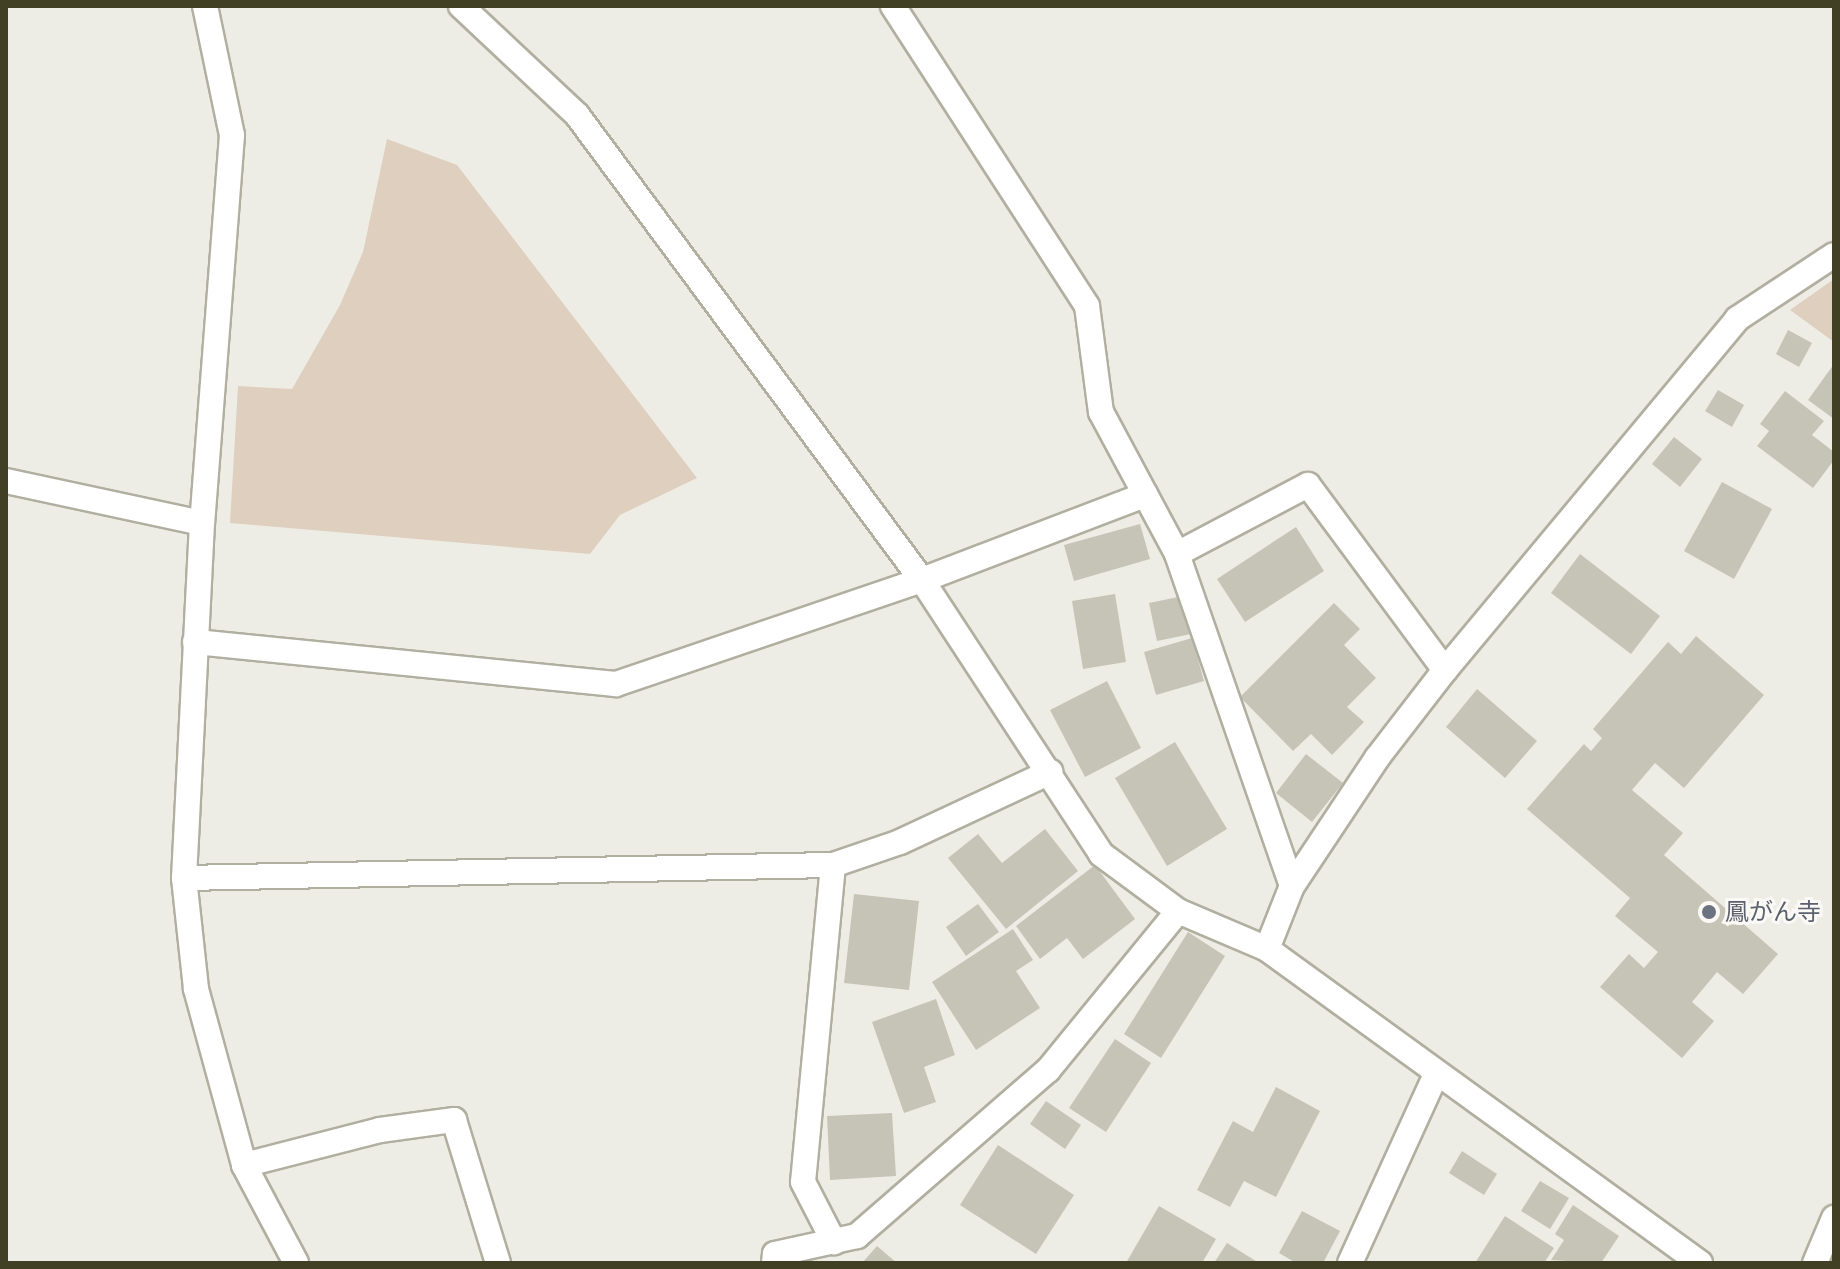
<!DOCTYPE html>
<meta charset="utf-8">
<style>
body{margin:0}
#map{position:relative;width:1840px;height:1269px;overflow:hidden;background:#eeede5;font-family:Jost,"Noto Sans JP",sans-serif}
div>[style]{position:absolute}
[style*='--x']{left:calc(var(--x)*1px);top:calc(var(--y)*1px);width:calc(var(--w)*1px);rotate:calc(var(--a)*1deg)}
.green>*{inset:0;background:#dfcfbf}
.building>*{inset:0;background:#c6c4b7}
.roads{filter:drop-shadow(2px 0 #b0afa0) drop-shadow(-2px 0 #b0afa0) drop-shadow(0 2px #b0afa0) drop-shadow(0 -2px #b0afa0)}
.minor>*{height:24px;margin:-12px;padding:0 12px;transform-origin:12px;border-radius:12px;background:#fff}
.dots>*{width:22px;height:22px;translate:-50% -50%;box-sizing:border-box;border:4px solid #fbf9f6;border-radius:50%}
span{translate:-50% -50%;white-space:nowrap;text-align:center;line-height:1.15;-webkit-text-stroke:6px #fbf9f6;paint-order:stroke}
.worship-label{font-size:24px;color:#5b616d}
.left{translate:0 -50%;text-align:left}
.frame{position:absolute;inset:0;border:8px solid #414024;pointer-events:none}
</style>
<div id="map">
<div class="green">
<div style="clip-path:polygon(387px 139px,457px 165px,697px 478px,620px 515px,590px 554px,230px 523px,238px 386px,292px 389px,340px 305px,363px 252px)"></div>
<div style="clip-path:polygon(1834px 279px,1834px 342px,1790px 310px)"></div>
</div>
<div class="building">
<div style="clip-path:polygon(1788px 330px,1812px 343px,1799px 367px,1776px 354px)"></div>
<div style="clip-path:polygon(1834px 364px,1834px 419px,1808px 400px)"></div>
<div style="clip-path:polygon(1718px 390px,1744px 405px,1732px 427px,1705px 411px)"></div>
<div style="clip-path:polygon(1785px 391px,1824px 421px,1812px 435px,1834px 452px,1834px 460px,1813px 488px,1757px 446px,1769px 431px,1760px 424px)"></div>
<div style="clip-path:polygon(1674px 437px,1702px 459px,1680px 487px,1652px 464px)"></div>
<div style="clip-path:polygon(1722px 482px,1772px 509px,1734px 579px,1684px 551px)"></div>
<div style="clip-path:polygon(1140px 524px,1150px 559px,1074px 581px,1064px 545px)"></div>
<div style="clip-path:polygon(1296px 527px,1324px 571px,1245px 622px,1217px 579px)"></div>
<div style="clip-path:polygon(1580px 554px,1660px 616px,1631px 654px,1551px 593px)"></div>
<div style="clip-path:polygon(1115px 594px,1126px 662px,1083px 669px,1072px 601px)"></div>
<div style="clip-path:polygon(1183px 596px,1191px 634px,1157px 641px,1149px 603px)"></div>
<div style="clip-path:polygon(1334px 603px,1360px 629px,1344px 645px,1376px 678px,1347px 707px,1364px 722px,1332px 755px,1311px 734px,1293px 751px,1240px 697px)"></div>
<div style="clip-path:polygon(1696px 636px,1764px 695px,1684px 788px,1655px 763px,1632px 790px,1683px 833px,1664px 855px,1778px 954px,1743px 994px,1717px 972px,1692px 1002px,1714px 1021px,1682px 1058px,1600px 987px,1629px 954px,1644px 968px,1658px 952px,1615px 916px,1630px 898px,1527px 809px,1584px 744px,1591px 751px,1602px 738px,1593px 729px,1668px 642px,1681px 654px)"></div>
<div style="clip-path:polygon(1192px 638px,1204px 681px,1156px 695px,1144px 652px)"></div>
<div style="clip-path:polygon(1107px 681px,1141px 748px,1085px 777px,1050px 710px)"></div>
<div style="clip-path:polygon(1477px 689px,1537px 741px,1505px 778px,1446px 727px)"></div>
<div style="clip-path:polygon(1175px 742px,1227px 829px,1167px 866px,1115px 778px)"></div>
<div style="clip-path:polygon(1306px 754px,1343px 783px,1312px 822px,1276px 793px)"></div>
<div style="clip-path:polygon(1045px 829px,1078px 871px,1006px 929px,948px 858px,978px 834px,1002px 863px)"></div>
<div style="clip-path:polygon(1095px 865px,1135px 919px,1083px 959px,1067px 938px,1040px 959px,1016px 926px)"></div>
<div style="clip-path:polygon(854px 894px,919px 901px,909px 990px,844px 983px)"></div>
<div style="clip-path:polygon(978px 904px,999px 932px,966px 956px,946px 927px)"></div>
<div style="clip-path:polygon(1013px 929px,1033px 960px,1016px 971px,1040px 1008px,976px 1050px,932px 982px)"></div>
<div style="clip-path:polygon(1188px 932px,1225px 956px,1161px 1058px,1124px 1034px)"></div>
<div style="clip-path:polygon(936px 999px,955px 1055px,924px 1067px,936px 1102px,904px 1113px,872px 1022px)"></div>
<div style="clip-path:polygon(1115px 1039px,1151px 1063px,1106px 1132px,1069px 1108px)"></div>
<div style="clip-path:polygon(1276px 1087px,1320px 1111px,1276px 1197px,1244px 1181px,1230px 1207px,1197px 1190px,1233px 1121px,1253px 1132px)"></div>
<div style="clip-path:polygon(1046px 1101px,1081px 1125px,1065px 1149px,1030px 1124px)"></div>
<div style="clip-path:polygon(892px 1113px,896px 1176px,830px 1180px,827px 1116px)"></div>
<div style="clip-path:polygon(998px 1145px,1074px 1195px,1036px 1254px,960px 1205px)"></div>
<div style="clip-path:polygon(1462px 1151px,1497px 1174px,1484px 1195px,1449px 1173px)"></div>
<div style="clip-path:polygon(1540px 1181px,1569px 1198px,1550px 1229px,1521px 1211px)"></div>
<div style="clip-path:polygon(1573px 1205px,1619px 1236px,1601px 1263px,1551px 1260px,1564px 1240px,1555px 1234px)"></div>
<div style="clip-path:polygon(1159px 1206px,1216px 1239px,1202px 1263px,1126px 1263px)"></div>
<div style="clip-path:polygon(1302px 1211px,1340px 1231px,1323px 1263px,1296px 1263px,1279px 1253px)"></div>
<div style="clip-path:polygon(1505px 1216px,1554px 1248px,1544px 1263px,1475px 1263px)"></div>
<div style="clip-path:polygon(1227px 1243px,1259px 1263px,1214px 1263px)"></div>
<div style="clip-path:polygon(877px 1246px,897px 1263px,862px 1263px)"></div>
</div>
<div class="roads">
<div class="minor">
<div style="--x:205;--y:6;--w:132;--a:78.2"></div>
<div style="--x:232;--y:135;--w:389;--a:94.4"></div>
<div style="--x:202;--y:523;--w:355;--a:92.9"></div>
<div style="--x:184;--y:878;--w:112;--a:83.8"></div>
<div style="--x:196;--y:989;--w:182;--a:74.7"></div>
<div style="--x:244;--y:1165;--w:111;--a:62"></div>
<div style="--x:461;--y:6;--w:159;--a:43.2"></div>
<div style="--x:577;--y:115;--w:579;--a:53.43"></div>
<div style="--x:922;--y:580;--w:327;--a:56.8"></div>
<div style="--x:1101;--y:854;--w:96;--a:36.5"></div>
<div style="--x:1178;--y:911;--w:97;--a:23.1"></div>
<div style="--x:1267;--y:949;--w:535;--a:35.95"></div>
<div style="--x:893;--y:6;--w:357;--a:57.1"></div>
<div style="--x:1087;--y:306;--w:107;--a:82.5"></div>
<div style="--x:1101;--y:412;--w:161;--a:61.8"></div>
<div style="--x:1177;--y:554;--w:351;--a:70.9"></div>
<div style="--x:6;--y:481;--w:200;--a:12.1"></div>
<div style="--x:1177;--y:554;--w:148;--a:-27.8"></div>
<div style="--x:1308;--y:485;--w:230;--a:53.5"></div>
<div style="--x:195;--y:642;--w:423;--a:5.7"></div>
<div style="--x:616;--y:684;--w:323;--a:-18.8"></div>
<div style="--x:922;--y:580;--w:239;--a:-20.9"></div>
<div style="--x:833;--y:865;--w:71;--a:-18.9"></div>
<div style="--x:900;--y:842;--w:166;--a:-25"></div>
<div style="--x:184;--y:878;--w:649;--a:-1.15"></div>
<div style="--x:833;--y:865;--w:318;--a:95.4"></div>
<div style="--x:803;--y:1182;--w:68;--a:62.7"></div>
<div style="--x:1267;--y:949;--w:68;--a:-68.4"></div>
<div style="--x:1292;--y:886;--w:154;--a:-56.4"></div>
<div style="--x:1377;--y:758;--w:111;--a:-52.3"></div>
<div style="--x:1445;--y:670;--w:457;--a:-50.2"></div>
<div style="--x:1737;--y:319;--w:116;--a:-33.4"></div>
<div style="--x:244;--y:1165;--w:140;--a:-14.4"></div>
<div style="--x:380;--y:1130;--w:75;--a:-7.7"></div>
<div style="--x:454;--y:1120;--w:150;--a:72.9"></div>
<div style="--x:774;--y:1263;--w:9;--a:-84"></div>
<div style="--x:775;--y:1254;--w:84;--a:-12.4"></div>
<div style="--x:857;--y:1236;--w:253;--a:-41"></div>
<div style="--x:1048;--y:1070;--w:205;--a:-50.7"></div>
<div style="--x:1350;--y:1263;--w:208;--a:-65.5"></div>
<div style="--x:1815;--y:1263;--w:49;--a:-67.1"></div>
</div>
</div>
<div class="dots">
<div style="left:1709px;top:912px;background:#6b7280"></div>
</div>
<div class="worship-label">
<span class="left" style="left:1725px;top:912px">鳳がん寺</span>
</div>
<div class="frame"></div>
</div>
